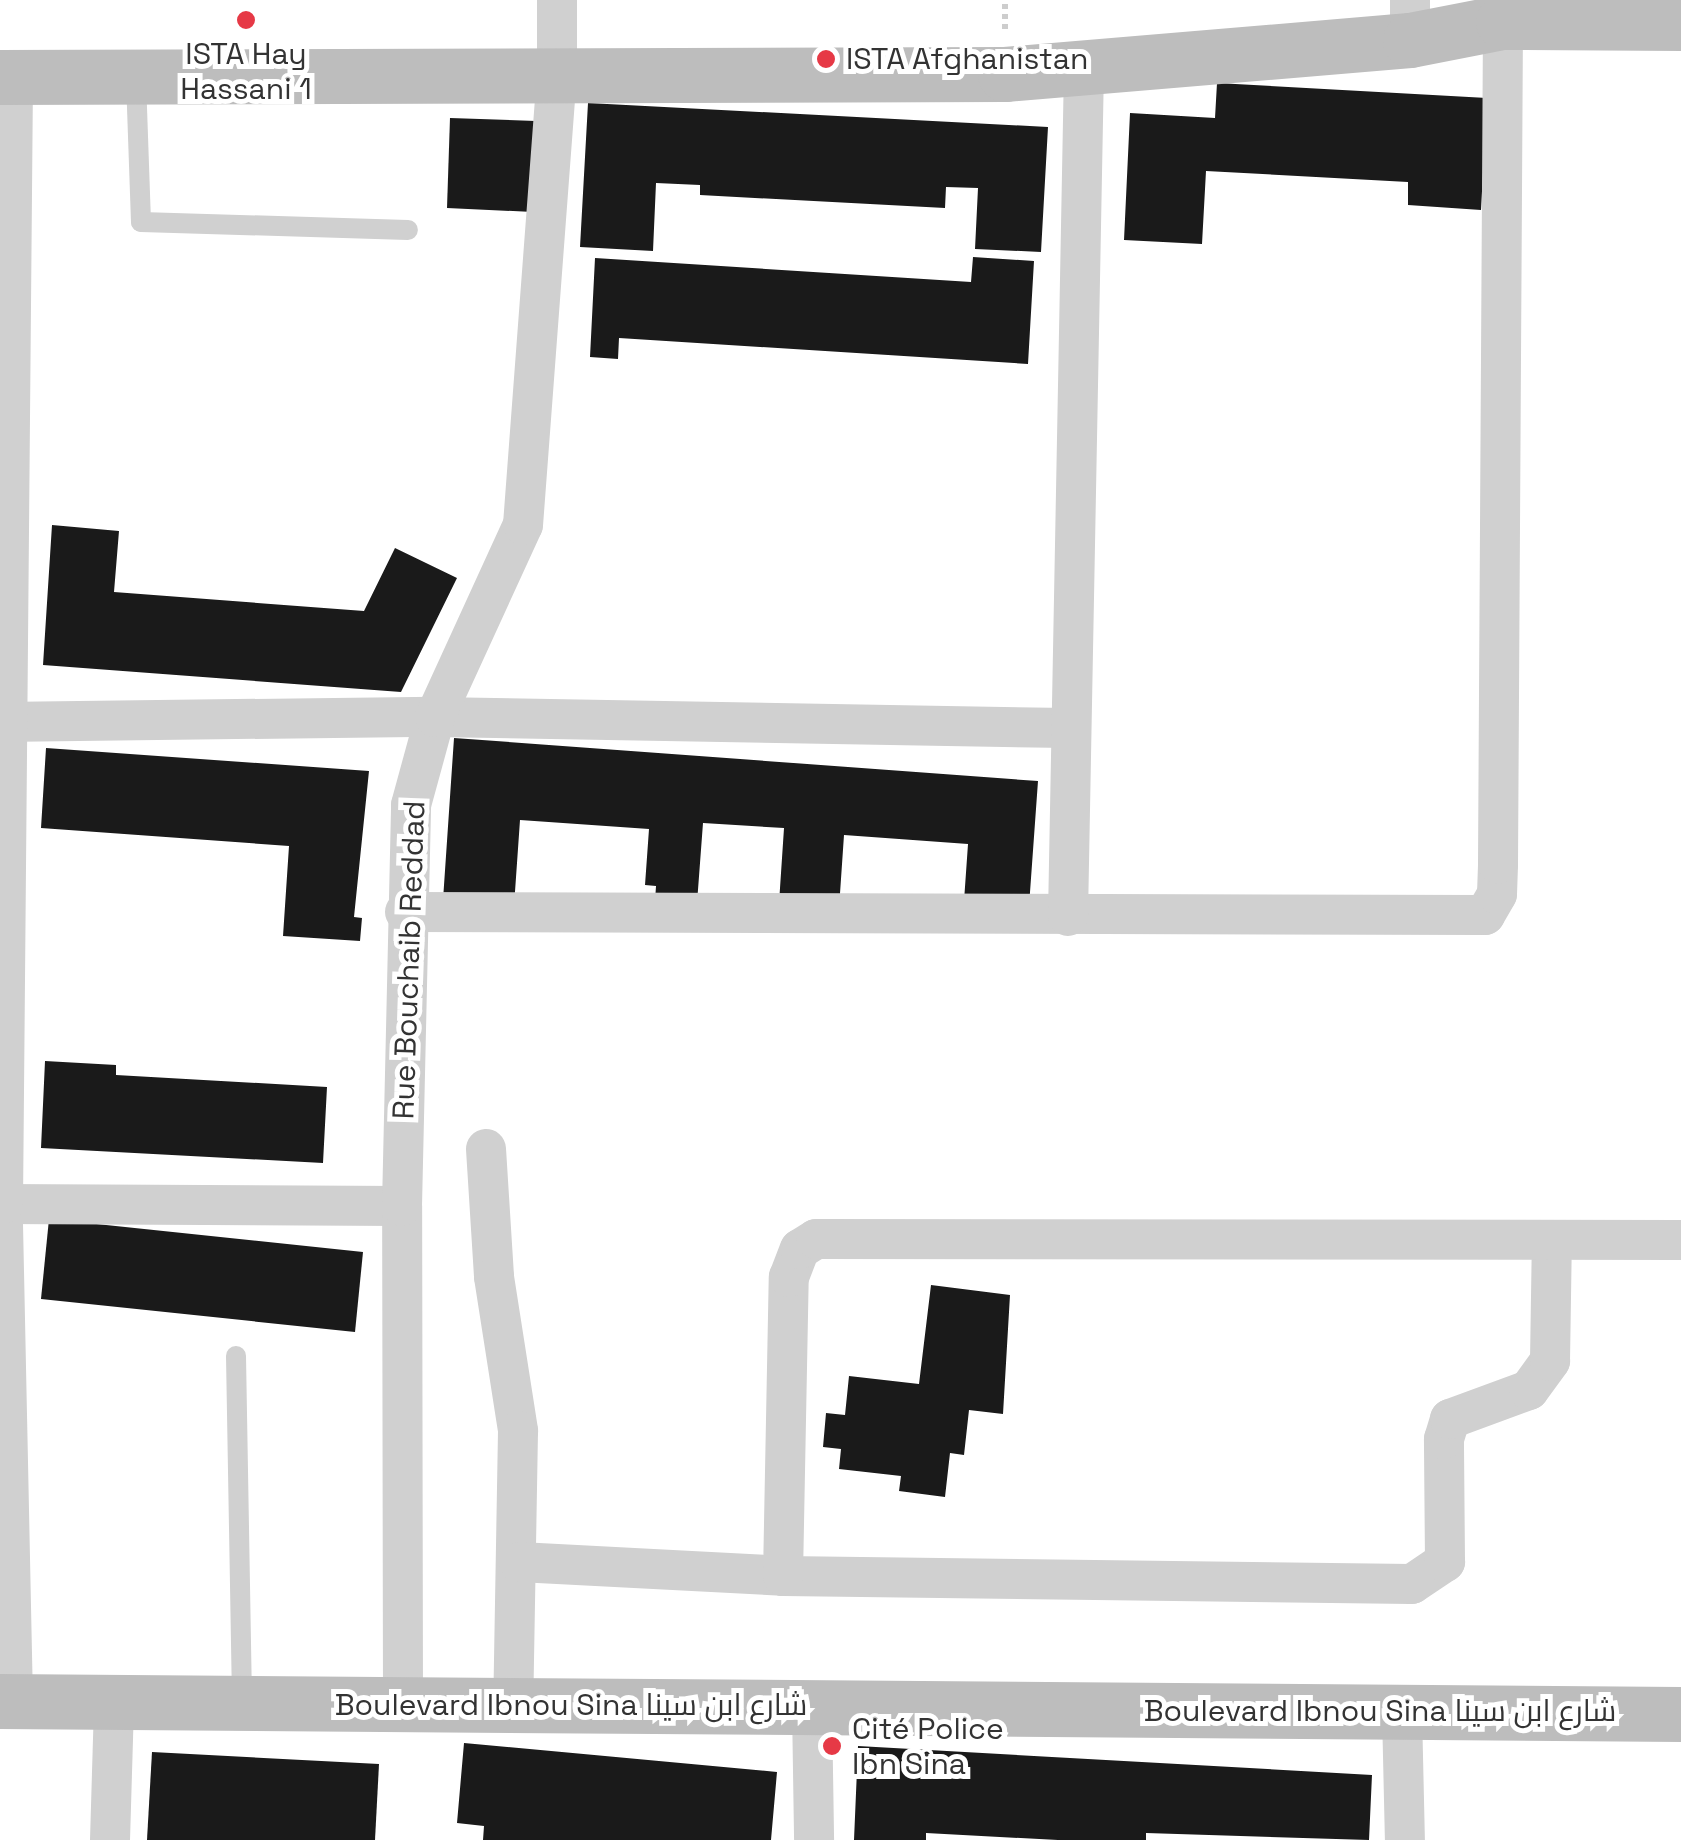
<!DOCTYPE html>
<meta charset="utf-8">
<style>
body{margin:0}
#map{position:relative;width:1681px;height:1840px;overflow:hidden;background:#fff;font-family:"Space Grotesk",Cairo,sans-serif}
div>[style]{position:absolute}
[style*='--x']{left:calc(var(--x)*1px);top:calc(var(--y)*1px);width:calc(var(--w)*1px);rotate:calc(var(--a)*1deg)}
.building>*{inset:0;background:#1a1a1a}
.path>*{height:6px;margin-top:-3px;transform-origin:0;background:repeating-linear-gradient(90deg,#cdcdcd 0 5px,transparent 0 10px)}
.lane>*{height:20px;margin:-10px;padding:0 10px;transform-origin:10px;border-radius:10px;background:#d0d0d0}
.street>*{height:40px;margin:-20px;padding:0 20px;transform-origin:20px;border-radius:20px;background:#d0d0d0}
.secondary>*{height:55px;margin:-27.5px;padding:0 27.5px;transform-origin:27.5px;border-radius:27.5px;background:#bdbdbd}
.dots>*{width:28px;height:28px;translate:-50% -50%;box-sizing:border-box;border:5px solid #fff;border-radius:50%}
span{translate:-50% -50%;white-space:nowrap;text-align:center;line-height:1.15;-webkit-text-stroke:10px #fff;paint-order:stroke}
.poi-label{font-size:30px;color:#333}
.left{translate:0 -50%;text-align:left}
.street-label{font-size:30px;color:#333}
</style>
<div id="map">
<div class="building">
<div style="clip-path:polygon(1217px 83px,1487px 98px,1481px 210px,1408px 205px,1408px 182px,1206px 171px,1202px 244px,1124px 240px,1130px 113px,1215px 118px)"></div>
<div style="clip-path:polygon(588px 103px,1048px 127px,1041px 252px,975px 249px,978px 188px,946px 187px,945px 208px,700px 195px,700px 185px,656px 183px,653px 251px,580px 247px)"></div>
<div style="clip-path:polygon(450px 118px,536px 121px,533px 212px,447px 208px)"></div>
<div style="clip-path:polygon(973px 257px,1034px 261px,1028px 364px,619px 338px,618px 359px,590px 357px,595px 258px,971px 282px)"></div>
<div style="clip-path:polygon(52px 525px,119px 531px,114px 592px,364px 611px,395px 548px,457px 578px,401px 692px,43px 665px)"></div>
<div style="clip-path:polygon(454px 738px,1038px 781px,1029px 906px,964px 901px,968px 844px,844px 835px,839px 908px,779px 903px,784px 828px,703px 823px,697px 903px,655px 901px,656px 886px,645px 885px,649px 829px,520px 820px,514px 906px,443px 900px)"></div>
<div style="clip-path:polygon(46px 748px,369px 771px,354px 917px,362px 918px,360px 941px,283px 936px,289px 846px,41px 828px)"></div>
<div style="clip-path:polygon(45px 1061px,116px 1065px,116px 1075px,327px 1087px,323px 1163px,41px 1148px)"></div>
<div style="clip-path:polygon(49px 1219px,363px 1252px,355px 1332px,41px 1299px)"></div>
<div style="clip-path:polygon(931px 1285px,1010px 1295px,1003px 1414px,969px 1410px,964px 1455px,950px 1453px,945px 1497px,899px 1491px,901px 1476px,839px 1469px,841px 1449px,823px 1447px,826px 1413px,845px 1415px,849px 1376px,919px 1384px)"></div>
<div style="clip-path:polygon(464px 1743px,777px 1772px,771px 1840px,483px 1840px,484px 1826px,457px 1823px)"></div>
<div style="clip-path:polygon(858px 1746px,1372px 1775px,1369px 1840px,1146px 1833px,1146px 1840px,1058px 1840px,926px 1833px,926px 1840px,854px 1840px)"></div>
<div style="clip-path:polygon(152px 1752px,379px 1764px,375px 1840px,147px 1840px)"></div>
</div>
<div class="path">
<div style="--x:1005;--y:29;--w:29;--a:-90"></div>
</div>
<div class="lane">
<div style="--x:136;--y:79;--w:143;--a:88"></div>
<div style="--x:141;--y:222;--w:267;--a:1.7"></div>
<div style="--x:236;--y:1356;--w:345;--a:89"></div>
</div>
<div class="street">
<div style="--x:1410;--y:40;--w:40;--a:-90"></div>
<div style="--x:0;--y:722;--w:435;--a:-0.7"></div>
<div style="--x:435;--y:717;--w:633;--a:1"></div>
<div style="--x:405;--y:912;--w:1080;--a:0.16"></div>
<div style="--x:1485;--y:915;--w:24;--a:-60"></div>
<div style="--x:1497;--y:894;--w:30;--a:-88"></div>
<div style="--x:1498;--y:864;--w:842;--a:-89.66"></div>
<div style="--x:1068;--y:916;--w:847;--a:-88.92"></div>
<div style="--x:486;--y:1149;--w:128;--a:86.4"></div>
<div style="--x:494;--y:1277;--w:156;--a:81.1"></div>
<div style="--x:518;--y:1431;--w:274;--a:91"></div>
<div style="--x:0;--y:1204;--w:402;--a:0.3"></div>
<div style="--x:519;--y:1562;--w:264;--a:3"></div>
<div style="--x:783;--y:1576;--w:629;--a:0.73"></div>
<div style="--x:1412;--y:1584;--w:40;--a:-34"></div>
<div style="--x:1445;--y:1562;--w:123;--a:-90.5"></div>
<div style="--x:1444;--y:1439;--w:21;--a:-73"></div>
<div style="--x:1450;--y:1419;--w:84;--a:-20.2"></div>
<div style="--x:1529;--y:1390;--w:36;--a:-54"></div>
<div style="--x:1550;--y:1361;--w:121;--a:-89.1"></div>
<div style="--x:783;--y:1576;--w:299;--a:-88.9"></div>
<div style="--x:789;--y:1277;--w:30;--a:-69"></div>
<div style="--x:800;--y:1249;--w:19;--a:-32"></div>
<div style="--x:816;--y:1239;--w:865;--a:0.07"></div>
<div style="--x:13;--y:1701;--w:497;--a:-91.2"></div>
<div style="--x:3;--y:1204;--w:1127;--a:-89.49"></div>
<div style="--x:403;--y:1704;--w:498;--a:-90.1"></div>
<div style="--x:402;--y:1206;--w:401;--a:-88.7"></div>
<div style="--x:411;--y:805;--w:91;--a:-74.7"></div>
<div style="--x:435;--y:717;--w:211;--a:-65.4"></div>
<div style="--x:523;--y:525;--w:449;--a:-85.7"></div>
<div style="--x:557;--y:77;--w:77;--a:-90"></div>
<div style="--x:812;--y:1707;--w:133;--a:89.1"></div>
<div style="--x:1402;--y:1712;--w:128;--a:88.7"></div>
<div style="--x:110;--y:1840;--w:138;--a:-88.3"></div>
</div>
<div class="secondary">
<div style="--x:0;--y:77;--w:1005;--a:-0.17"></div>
<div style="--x:1005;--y:74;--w:406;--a:-4.8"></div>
<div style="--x:1410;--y:40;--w:95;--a:-11"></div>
<div style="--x:1503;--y:22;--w:178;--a:0.3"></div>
<div style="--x:0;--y:1701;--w:1681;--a:0.44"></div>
</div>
<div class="dots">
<div style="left:246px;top:20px;background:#e63946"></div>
<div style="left:826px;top:59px;background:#e63946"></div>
<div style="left:832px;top:1746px;background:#e63946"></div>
</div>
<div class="poi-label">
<span style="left:246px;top:71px">ISTA Hay<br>Hassani 1</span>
<span class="left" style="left:846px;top:59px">ISTA Afghanistan</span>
<span class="left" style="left:852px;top:1746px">Cité Police<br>Ibn Sina</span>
</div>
<div class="street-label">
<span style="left:409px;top:960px;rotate:-88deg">Rue Bouchaib Reddad</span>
<span style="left:571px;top:1705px">Boulevard Ibnou Sina شارع ابن سينا</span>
<span style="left:1380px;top:1711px">Boulevard Ibnou Sina شارع ابن سينا</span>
</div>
</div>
